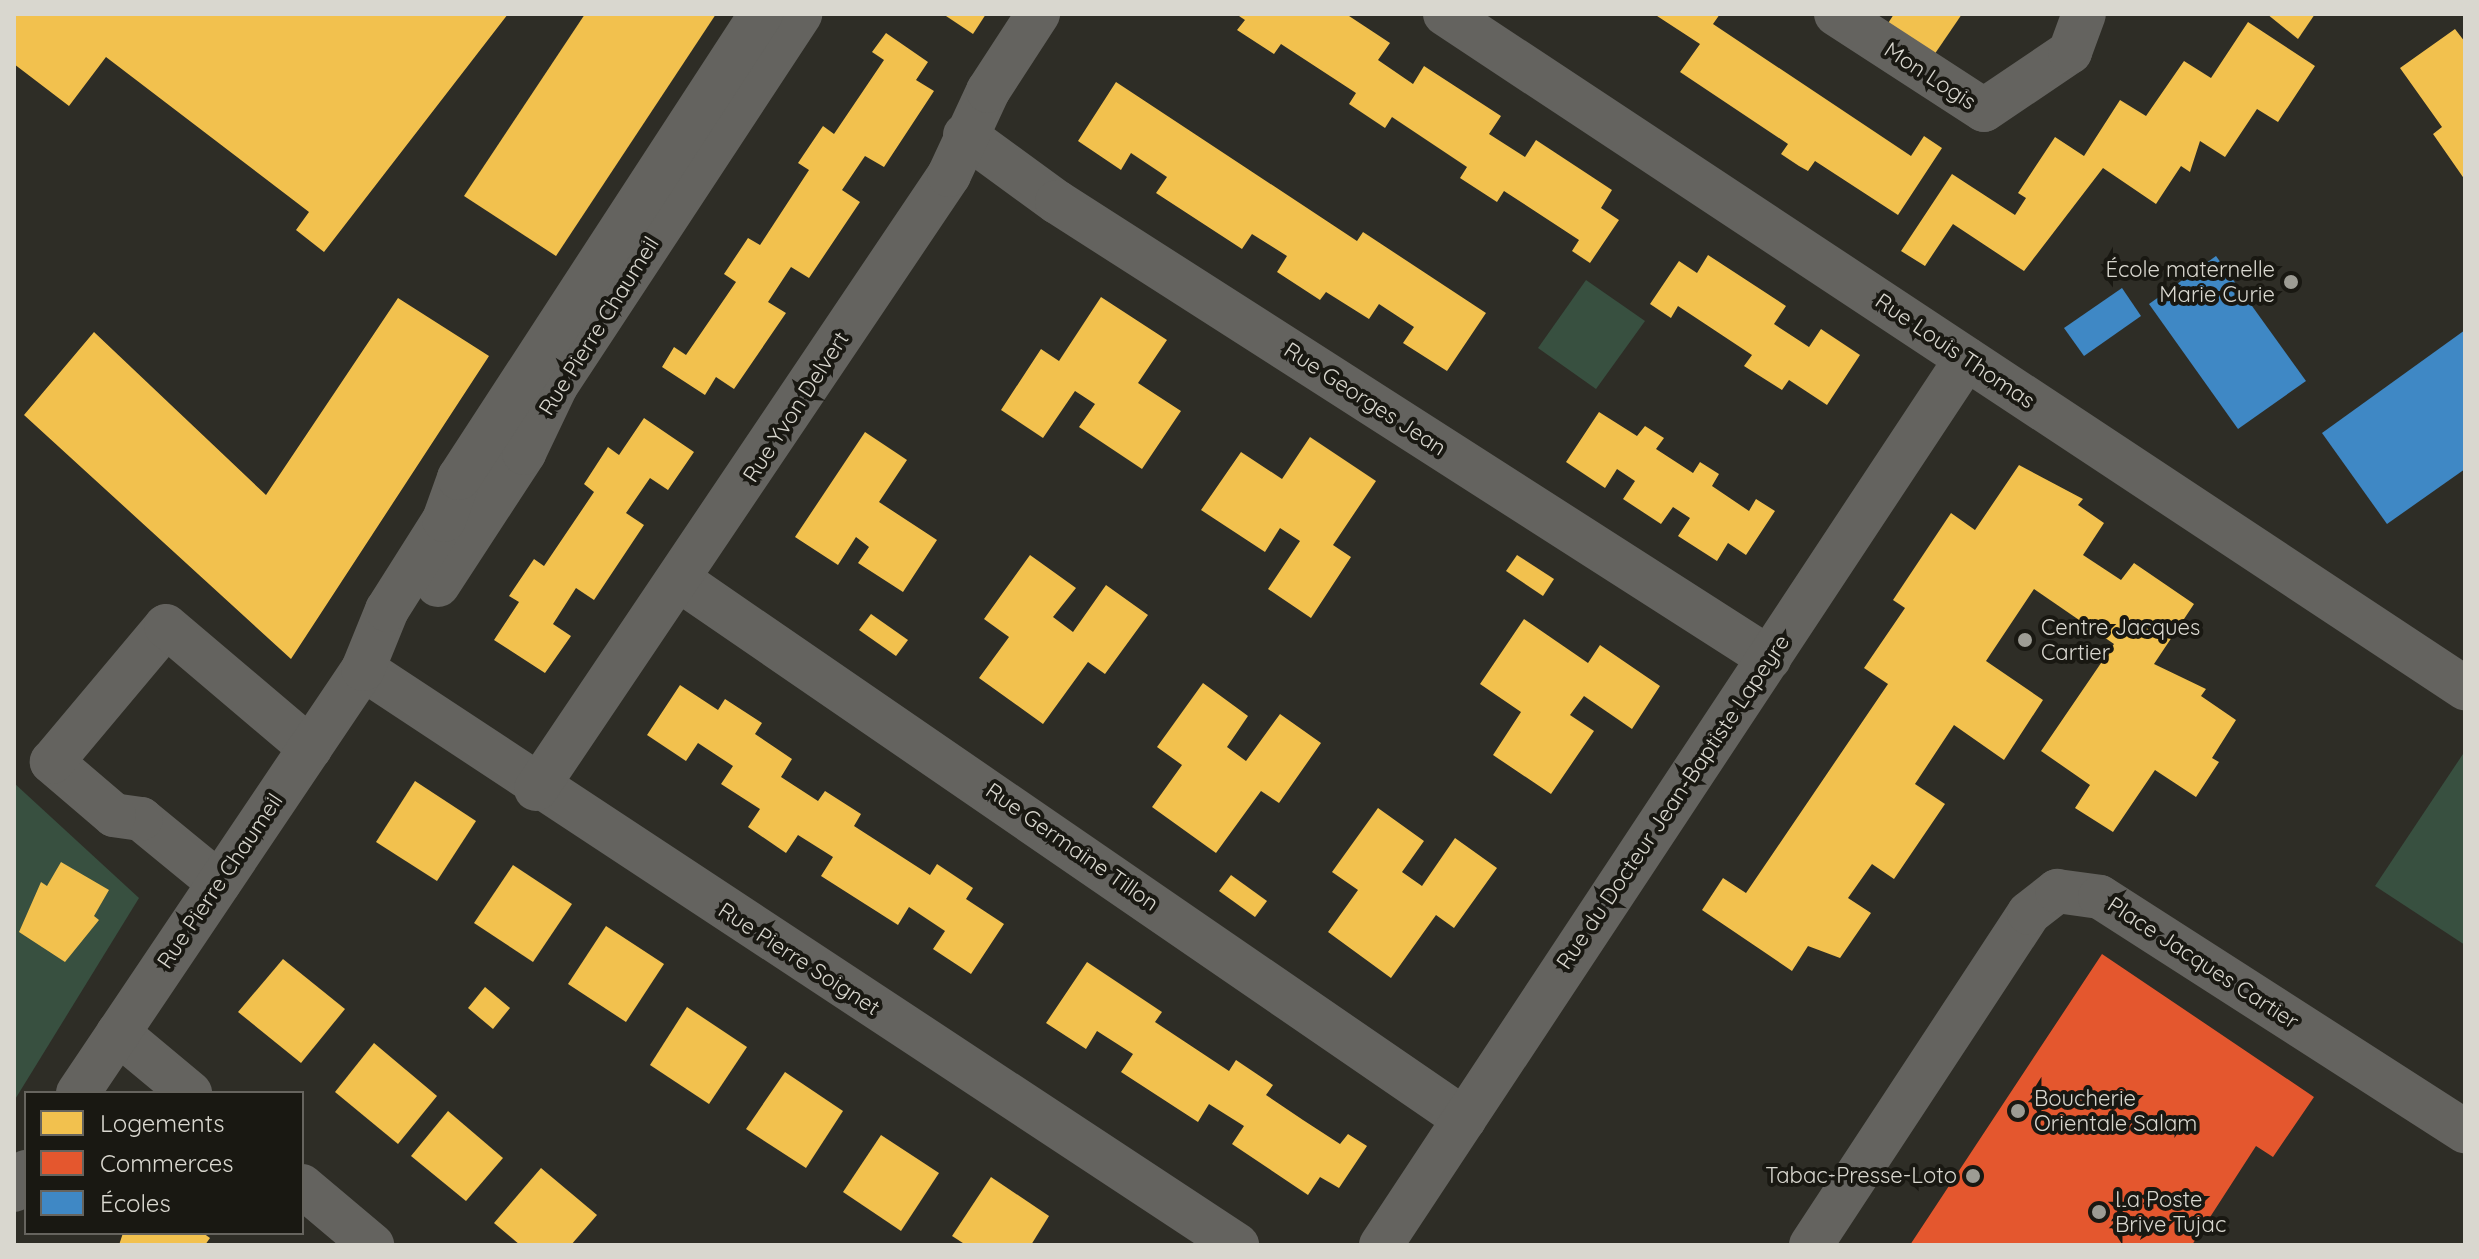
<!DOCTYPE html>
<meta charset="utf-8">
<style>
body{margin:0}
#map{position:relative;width:2479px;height:1259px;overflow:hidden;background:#2e2d26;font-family:Quicksand,sans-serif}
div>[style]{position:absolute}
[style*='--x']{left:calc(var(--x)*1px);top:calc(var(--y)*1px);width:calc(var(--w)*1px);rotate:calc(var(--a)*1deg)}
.green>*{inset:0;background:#385040}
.homes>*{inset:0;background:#f2c14e}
.shops>*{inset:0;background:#e4572e}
.schools>*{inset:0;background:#3f88c5}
.minor>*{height:44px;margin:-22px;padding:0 22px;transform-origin:22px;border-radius:22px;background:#64635f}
.dots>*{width:22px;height:22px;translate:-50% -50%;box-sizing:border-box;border:4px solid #191812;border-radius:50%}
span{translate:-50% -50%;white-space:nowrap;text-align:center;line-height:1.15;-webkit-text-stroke:8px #191812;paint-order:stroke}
.street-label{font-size:22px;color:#d9d7cf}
.poi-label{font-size:22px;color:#d9d7cf}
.right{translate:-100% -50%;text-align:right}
.left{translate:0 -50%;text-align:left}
.frame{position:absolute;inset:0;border:16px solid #d9d7cf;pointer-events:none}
.legend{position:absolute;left:24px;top:1091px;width:280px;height:144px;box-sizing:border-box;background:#191812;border:2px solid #66645e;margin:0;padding:10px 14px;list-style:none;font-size:24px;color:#d9d7cf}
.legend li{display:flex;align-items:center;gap:16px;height:40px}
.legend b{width:40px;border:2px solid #66645e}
</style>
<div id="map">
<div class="green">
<div style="clip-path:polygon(1586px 280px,1645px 321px,1596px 389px,1538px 348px)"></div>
<div style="clip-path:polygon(2465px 751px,2465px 945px,2375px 886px)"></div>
<div style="clip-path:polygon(14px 783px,139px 898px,14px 1101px)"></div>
</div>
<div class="homes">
<div style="clip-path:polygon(14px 14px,508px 14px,324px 252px,296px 230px,309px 212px,106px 57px,69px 106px,14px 64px)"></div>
<div style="clip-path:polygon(585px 14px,716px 14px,556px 256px,464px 196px)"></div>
<div style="clip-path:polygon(943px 14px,986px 14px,973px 34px)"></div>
<div style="clip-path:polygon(1236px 14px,1346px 14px,1390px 43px,1378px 60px,1413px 84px,1424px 66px,1501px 116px,1489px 134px,1525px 157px,1536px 140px,1612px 190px,1601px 208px,1619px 220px,1590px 263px,1572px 251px,1579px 240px,1504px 191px,1497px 202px,1460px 178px,1467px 167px,1392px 117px,1385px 128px,1349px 104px,1356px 93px,1281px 44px,1274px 54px,1237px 30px,1245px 20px)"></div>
<div style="clip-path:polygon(1654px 14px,1720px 14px,1713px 24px,1911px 156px,1924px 136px,1942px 148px,1898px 215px,1815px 161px,1808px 171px,1799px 166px,1781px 154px,1788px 144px,1680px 72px,1700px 44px)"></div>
<div style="clip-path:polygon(1894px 14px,1962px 14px,1932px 58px,1885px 28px)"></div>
<div style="clip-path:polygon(2267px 14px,2315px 14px,2298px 39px)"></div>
<div style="clip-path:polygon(2248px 22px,2315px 66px,2278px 122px,2257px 109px,2225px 157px,2200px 141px,2190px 172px,2181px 166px,2156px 204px,2103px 168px,2024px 271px,1953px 224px,1925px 266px,1901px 251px,1952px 174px,2015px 215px,2026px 198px,2018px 193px,2055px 137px,2084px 156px,2120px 100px,2146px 116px,2184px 61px,2211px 78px)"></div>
<div style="clip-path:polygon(2455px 29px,2465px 42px,2465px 180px,2433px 134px,2442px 127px,2400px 68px)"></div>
<div style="clip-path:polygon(886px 33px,928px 62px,916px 80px,934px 91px,884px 167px,865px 156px,842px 190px,860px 202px,809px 278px,791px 267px,768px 302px,786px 313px,734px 389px,716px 377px,705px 395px,662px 367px,674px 347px,686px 355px,736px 282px,724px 274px,748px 238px,760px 245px,809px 170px,798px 163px,823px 126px,834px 134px,884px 60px,872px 52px)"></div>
<div style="clip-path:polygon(1116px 82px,1357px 241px,1363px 232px,1486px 313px,1447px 371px,1403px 343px,1414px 327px,1379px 304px,1369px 319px,1326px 292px,1320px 300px,1277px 272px,1287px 256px,1252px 234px,1242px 249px,1156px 193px,1167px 177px,1131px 153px,1121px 170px,1078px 141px)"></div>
<div style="clip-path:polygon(1708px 255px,1786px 306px,1774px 324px,1809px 347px,1821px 329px,1860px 355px,1827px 405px,1789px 380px,1782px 390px,1744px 366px,1752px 355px,1678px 306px,1671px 318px,1650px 304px,1679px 261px,1697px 273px)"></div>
<div style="clip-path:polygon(1101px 297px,1167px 340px,1138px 383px,1181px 411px,1142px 469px,1079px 427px,1095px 404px,1075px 391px,1043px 438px,1001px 410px,1041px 349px,1059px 361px)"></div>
<div style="clip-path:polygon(398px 298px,489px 356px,291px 659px,24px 415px,94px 332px,266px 495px)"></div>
<div style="clip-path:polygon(1599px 412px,1637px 436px,1645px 426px,1664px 438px,1656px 449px,1693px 473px,1700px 462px,1719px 474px,1712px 486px,1749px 511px,1756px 499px,1775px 511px,1746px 555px,1728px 543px,1717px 561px,1678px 536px,1690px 518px,1673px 507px,1661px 524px,1623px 499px,1635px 481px,1617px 469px,1605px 488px,1566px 462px)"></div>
<div style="clip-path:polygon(644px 418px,694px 452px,668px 490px,650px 478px,626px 513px,644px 525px,594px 600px,576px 588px,553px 624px,571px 636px,545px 673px,494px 640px,519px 602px,509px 596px,534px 559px,544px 566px,594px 492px,584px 484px,608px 447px,619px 455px)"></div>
<div style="clip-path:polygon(865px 432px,907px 460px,879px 502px,937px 540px,903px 592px,858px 563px,869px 547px,856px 537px,838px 565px,795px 537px)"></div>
<div style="clip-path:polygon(1310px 437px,1376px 481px,1333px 545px,1351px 557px,1311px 618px,1268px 589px,1300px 541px,1280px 528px,1265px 552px,1201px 510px,1241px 452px,1282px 479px)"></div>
<div style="clip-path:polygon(2019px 465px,2083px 499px,2078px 505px,2104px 523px,2083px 555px,2121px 580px,2134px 563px,2194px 604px,2154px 664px,2206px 689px,2201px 696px,2236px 720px,2212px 758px,2219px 762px,2196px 797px,2155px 770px,2113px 832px,2075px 808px,2090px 785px,2041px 751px,2114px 644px,2034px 589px,1986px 661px,2043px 700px,2004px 760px,1954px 725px,1915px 784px,1945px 804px,1894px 879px,1872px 864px,1848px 898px,1871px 913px,1840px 958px,1808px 946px,1792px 971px,1702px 910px,1723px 878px,1746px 893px,1888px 684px,1864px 668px,1905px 608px,1893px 600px,1951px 513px,1975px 530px)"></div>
<div style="clip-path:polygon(1030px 555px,1076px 588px,1053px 617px,1073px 632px,1106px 585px,1148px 615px,1105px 674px,1088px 662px,1043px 724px,979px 678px,1009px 637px,984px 619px)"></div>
<div style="clip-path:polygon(1517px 555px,1554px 579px,1543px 596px,1506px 571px)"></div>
<div style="clip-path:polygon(871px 614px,908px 640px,896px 656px,859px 630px)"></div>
<div style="clip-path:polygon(1524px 619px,1588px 663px,1600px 645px,1660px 686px,1632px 729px,1584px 696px,1570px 715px,1594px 731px,1551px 794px,1493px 755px,1521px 712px,1480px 684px)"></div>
<div style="clip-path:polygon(1203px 683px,1248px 716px,1227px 747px,1246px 761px,1280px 714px,1321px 743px,1279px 803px,1261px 791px,1216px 853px,1152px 807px,1182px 765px,1157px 747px)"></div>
<div style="clip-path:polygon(680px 685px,718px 710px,725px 699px,762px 723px,755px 734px,792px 759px,781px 777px,818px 801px,825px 791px,861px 814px,854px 826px,930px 875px,937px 864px,973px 888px,966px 899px,1004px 924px,971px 974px,933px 949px,945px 931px,909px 907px,898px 925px,821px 876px,833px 857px,798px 835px,786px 853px,748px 827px,760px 809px,721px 784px,733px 766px,698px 743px,686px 761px,647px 735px)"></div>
<div style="clip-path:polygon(415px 781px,476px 821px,437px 881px,376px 842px)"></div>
<div style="clip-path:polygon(1378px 808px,1424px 841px,1402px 872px,1422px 886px,1455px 838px,1497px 868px,1454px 928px,1436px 915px,1391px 978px,1328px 932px,1358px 890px,1332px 872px)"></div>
<div style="clip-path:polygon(61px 862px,109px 890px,94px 916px,99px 920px,65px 962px,19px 932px,41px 882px,47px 886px)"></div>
<div style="clip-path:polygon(513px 865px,572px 904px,533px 962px,474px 923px)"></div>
<div style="clip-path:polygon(1231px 875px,1267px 901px,1255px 917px,1219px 891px)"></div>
<div style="clip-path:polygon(606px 926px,664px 964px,626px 1022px,568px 984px)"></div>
<div style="clip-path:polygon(283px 959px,345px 1009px,301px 1063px,238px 1012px)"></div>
<div style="clip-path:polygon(1087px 962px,1162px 1012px,1155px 1022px,1229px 1071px,1236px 1060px,1273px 1085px,1266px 1095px,1303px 1120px,1340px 1144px,1348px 1134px,1367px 1146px,1339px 1188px,1320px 1177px,1308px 1195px,1232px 1144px,1244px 1126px,1209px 1104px,1198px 1122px,1121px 1072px,1133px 1054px,1097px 1031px,1086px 1049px,1046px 1023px)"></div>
<div style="clip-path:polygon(485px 987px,510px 1008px,493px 1029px,468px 1008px)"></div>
<div style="clip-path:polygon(687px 1007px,747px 1047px,709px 1104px,650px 1065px)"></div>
<div style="clip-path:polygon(374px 1043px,437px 1096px,398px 1144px,335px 1092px)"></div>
<div style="clip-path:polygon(785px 1072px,843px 1111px,806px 1168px,746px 1129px)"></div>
<div style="clip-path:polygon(448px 1111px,503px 1158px,466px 1201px,411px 1156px)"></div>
<div style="clip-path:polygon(881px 1135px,939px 1173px,901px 1231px,843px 1192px)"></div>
<div style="clip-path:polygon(541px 1168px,597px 1215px,571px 1245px,520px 1245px,494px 1223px)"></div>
<div style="clip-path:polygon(991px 1177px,1049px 1216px,1031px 1245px,966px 1245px,952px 1236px)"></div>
<div style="clip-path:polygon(123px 1233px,203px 1233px,210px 1238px,205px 1245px,119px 1245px)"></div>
</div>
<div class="shops">
<div style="clip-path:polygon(2102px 954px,2314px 1097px,2273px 1157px,2256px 1146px,2192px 1245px,1910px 1245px)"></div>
</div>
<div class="schools">
<div style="clip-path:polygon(2216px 256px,2306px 381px,2238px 429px,2149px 304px)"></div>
<div style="clip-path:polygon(2122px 288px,2141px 316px,2084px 356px,2064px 328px)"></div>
<div style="clip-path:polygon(2465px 330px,2465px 469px,2387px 524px,2322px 433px)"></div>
</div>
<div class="minor">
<div style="--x:1445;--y:14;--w:1223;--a:33.46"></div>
<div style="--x:1836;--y:14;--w:176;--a:33"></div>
<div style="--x:1984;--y:110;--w:104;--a:-34"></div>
<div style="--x:2070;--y:52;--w:40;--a:-69.8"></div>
<div style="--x:965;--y:135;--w:114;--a:36.1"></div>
<div style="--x:1057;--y:202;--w:846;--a:32.64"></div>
<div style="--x:678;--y:579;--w:954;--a:34.49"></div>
<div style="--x:438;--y:585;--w:158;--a:-56.9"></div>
<div style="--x:524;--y:453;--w:74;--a:-64.5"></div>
<div style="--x:556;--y:386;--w:445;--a:-56.7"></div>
<div style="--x:363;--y:669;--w:1047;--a:33.39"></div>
<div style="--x:536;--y:789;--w:740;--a:-56.07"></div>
<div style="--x:949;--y:175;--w:93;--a:-65.1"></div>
<div style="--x:988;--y:91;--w:92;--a:-57"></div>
<div style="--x:219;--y:883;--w:101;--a:-140.6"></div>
<div style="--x:141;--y:819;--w:27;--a:-172"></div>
<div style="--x:114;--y:815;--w:82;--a:-139.5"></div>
<div style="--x:52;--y:762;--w:177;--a:-50"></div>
<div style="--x:166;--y:626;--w:189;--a:40.3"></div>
<div style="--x:118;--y:1033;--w:94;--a:39.8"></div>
<div style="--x:78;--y:1093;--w:511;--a:-56.09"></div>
<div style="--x:363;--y:669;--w:64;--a:-67.9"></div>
<div style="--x:387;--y:610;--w:107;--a:-57.7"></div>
<div style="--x:444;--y:520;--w:45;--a:-70.3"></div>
<div style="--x:459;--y:478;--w:554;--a:-56.94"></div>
<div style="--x:302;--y:1186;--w:92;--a:40.1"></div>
<div style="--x:14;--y:1190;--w:22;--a:-56"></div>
<div style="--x:1381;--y:1245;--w:1062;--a:-56.56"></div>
<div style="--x:1811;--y:1245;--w:397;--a:-56.7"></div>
<div style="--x:2029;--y:913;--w:36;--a:-38"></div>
<div style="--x:2057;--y:891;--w:43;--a:7.9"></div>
<div style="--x:2100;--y:897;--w:434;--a:32.7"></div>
</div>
<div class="dots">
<div style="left:2291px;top:282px;background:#9d9c94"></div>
<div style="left:2025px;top:640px;background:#9d9c94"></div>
<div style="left:2018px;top:1111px;background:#9d9c94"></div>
<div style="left:1973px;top:1176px;background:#9d9c94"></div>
<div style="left:2099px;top:1212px;background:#9d9c94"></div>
</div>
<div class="street-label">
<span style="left:1930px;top:76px;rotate:33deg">Mon Logis</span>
<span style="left:599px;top:326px;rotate:-58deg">Rue Pierre Chaumeil</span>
<span style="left:1955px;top:351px;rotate:34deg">Rue Louis Thomas</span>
<span style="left:1365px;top:399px;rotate:33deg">Rue Georges Jean</span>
<span style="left:796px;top:407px;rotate:-57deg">Rue Yvon Delvert</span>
<span style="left:1673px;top:802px;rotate:-56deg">Rue du Docteur Jean-Baptiste Lapeyre</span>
<span style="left:1072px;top:847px;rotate:35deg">Rue Germaine Tillon</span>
<span style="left:220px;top:881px;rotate:-56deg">Rue Pierre Chaumeil</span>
<span style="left:799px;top:959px;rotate:33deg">Rue Pierre Soignet</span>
<span style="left:2203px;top:963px;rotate:33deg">Place Jacques Cartier</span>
</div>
<div class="poi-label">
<span class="right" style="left:2275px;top:282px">École maternelle<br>Marie Curie</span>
<span class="left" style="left:2041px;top:640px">Centre Jacques<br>Cartier</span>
<span class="left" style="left:2034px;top:1111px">Boucherie<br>Orientale Salam</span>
<span class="right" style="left:1957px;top:1176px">Tabac-Presse-Loto</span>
<span class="left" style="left:2115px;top:1212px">La Poste<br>Brive Tujac</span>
</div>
<div class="frame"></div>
<ul class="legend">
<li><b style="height:22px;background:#f2c14e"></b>Logements</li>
<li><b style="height:22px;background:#e4572e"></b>Commerces</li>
<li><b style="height:22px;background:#3f88c5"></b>Écoles</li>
</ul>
</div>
